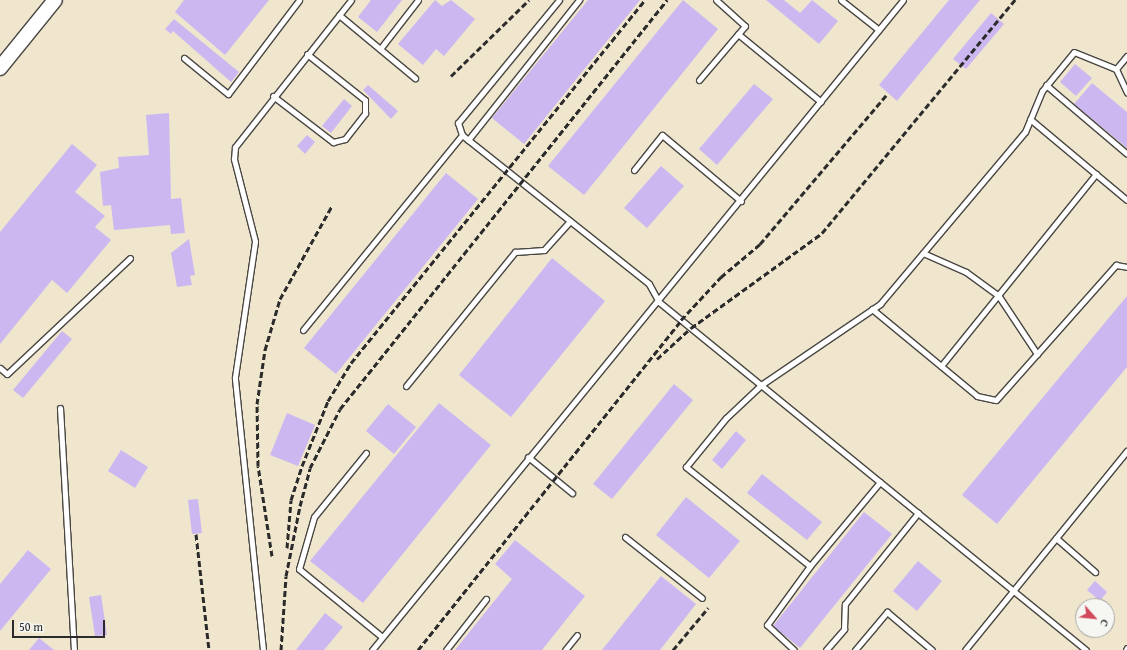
<!DOCTYPE html>
<meta charset="utf-8">
<style>
body{margin:0}
#map{position:relative;width:1127px;height:650px;overflow:hidden;background:#f0e6ce;font-family:"Gentium Book Plus",serif}
div>[style]{position:absolute}
[style*='--x']{left:calc(var(--x)*1px);top:calc(var(--y)*1px);width:calc(var(--w)*1px);rotate:calc(var(--a)*1deg)}
.building>*{inset:0;background:#cdb7f1}
.roads{filter:drop-shadow(1px 0 #494743) drop-shadow(-1px 0 #494743) drop-shadow(0 1px #494743) drop-shadow(0 -1px #494743)}
.lane>*{height:5px;margin:-2.5px;padding:0 2.5px;transform-origin:2.5px;border-radius:2.5px;background:#fff}
.secondary>*{height:14px;margin:-7px;padding:0 7px;transform-origin:7px;border-radius:7px;background:#fff}
.rail>*{height:3px;margin-top:-1.5px;transform-origin:0;background:repeating-linear-gradient(90deg,#2b2b2b 0 6px,transparent 0 9px)}
span{translate:-50% -50%;white-space:nowrap;text-align:center;line-height:1.15;-webkit-text-stroke:3.5px #f6f6f2;paint-order:stroke}
.north{position:absolute;left:1075px;top:598px;width:40px;height:40px;box-sizing:border-box;background:#f6f6f2;border:1px solid #a5a5a2;border-radius:50%;rotate:117deg;font-size:11px;font-weight:700;line-height:16px;text-align:center;color:#2b2b2b}
.north::after{content:'';display:block;margin:auto;width:14px;height:18px;background:#d1495b;clip-path:polygon(50% 0,100% 100%,50% 72%,0 100%)}
.scale{position:absolute;left:12px;top:620px;width:93px;height:18px;box-sizing:border-box;border:2px solid #2b2b2b;border-top:0;padding-left:5px;font-size:12px;line-height:14px;white-space:nowrap;color:#2b2b2b;-webkit-text-stroke:3px #f6f6f2;paint-order:stroke}
</style>
<div id="map">
<div class="building">
<div style="clip-path:polygon(184px 0,269px 0,225px 55px,175px 12px)"></div>
<div style="clip-path:polygon(371px 0,402px 0,377px 32px,358px 17px)"></div>
<div style="clip-path:polygon(435px 0,442px 6px,451px 0,475px 19px,444px 56px,436px 49px,423px 65px,398px 44px)"></div>
<div style="clip-path:polygon(588px 0,640px 0,524px 144px,492px 118px)"></div>
<div style="clip-path:polygon(683px 0,718px 29px,584px 195px,548px 166px)"></div>
<div style="clip-path:polygon(766px 0,784px 0,800px 13px,812px 0,838px 21px,819px 44px)"></div>
<div style="clip-path:polygon(949px 0,980px 0,897px 101px,879px 85px)"></div>
<div style="clip-path:polygon(991px 13px,1004px 24px,966px 69px,953px 59px)"></div>
<div style="clip-path:polygon(174px 19px,239px 72px,231px 82px,173px 31px,171px 34px,165px 29px)"></div>
<div style="clip-path:polygon(1075px 64px,1092px 78px,1076px 96px,1060px 82px)"></div>
<div style="clip-path:polygon(1092px 83px,1127px 112px,1127px 148px,1074px 104px)"></div>
<div style="clip-path:polygon(754px 84px,773px 99px,717px 165px,699px 149px)"></div>
<div style="clip-path:polygon(368px 85px,398px 111px,391px 119px,363px 90px)"></div>
<div style="clip-path:polygon(344px 99px,352px 106px,331px 133px,322px 126px)"></div>
<div style="clip-path:polygon(169px 113px,171px 199px,181px 198px,185px 233px,171px 234px,170px 225px,114px 230px,111px 205px,103px 206px,100px 172px,119px 168px,118px 157px,149px 155px,146px 115px)"></div>
<div style="clip-path:polygon(307px 135px,315px 142px,305px 154px,297px 146px)"></div>
<div style="clip-path:polygon(72px 144px,97px 165px,75px 192px,105px 216px,95px 227px,111px 240px,67px 293px,52px 280px,0 344px,0 232px)"></div>
<div style="clip-path:polygon(661px 166px,684px 186px,647px 228px,624px 208px)"></div>
<div style="clip-path:polygon(446px 173px,478px 199px,336px 374px,304px 348px)"></div>
<div style="clip-path:polygon(189px 239px,195px 275px,190px 276px,192px 285px,177px 287px,171px 253px)"></div>
<div style="clip-path:polygon(552px 258px,605px 301px,511px 417px,459px 375px)"></div>
<div style="clip-path:polygon(1127px 296px,1127px 367px,997px 524px,962px 495px)"></div>
<div style="clip-path:polygon(62px 331px,72px 339px,23px 398px,13px 390px)"></div>
<div style="clip-path:polygon(674px 384px,693px 400px,612px 499px,593px 484px)"></div>
<div style="clip-path:polygon(439px 403px,491px 445px,363px 603px,310px 561px)"></div>
<div style="clip-path:polygon(388px 404px,416px 427px,394px 454px,366px 431px)"></div>
<div style="clip-path:polygon(287px 413px,315px 425px,298px 466px,270px 455px)"></div>
<div style="clip-path:polygon(736px 431px,746px 440px,722px 469px,712px 460px)"></div>
<div style="clip-path:polygon(121px 450px,148px 467px,135px 488px,108px 471px)"></div>
<div style="clip-path:polygon(762px 474px,822px 522px,807px 540px,747px 493px)"></div>
<div style="clip-path:polygon(686px 497px,740px 541px,709px 578px,656px 535px)"></div>
<div style="clip-path:polygon(198px 499px,202px 533px,192px 534px,188px 500px)"></div>
<div style="clip-path:polygon(864px 512px,892px 534px,800px 648px,773px 626px)"></div>
<div style="clip-path:polygon(515px 540px,585px 596px,542px 650px,455px 650px,512px 579px,495px 564px)"></div>
<div style="clip-path:polygon(28px 550px,51px 569px,0 631px,0 584px)"></div>
<div style="clip-path:polygon(918px 561px,942px 581px,917px 611px,893px 591px)"></div>
<div style="clip-path:polygon(661px 576px,696px 604px,660px 650px,602px 650px)"></div>
<div style="clip-path:polygon(1095px 581px,1107px 592px,1100px 601px,1087px 590px)"></div>
<div style="clip-path:polygon(101px 595px,107px 635px,95px 636px,89px 597px)"></div>
<div style="clip-path:polygon(325px 613px,343px 627px,324px 650px,296px 650px)"></div>
<div style="clip-path:polygon(39px 638px,54px 650px,29px 650px)"></div>
</div>
<div class="roads">
<div class="lane">
<div style="--x:841;--y:0;--w:48;--a:38.3"></div>
<div style="--x:339;--y:15;--w:99;--a:39.7"></div>
<div style="--x:738;--y:34;--w:107;--a:39.3"></div>
<div style="--x:380;--y:49;--w:62;--a:-52.2"></div>
<div style="--x:184;--y:58;--w:57;--a:39.3"></div>
<div style="--x:228;--y:94;--w:118;--a:-52.9"></div>
<div style="--x:1116;--y:69;--w:26;--a:65"></div>
<div style="--x:699;--y:80;--w:71;--a:-49.6"></div>
<div style="--x:745;--y:26;--w:39;--a:-138"></div>
<div style="--x:1046;--y:85;--w:106;--a:40.4"></div>
<div style="--x:273;--y:96;--w:76;--a:37.5"></div>
<div style="--x:333;--y:142;--w:12;--a:-14"></div>
<div style="--x:345;--y:139;--w:33;--a:-52"></div>
<div style="--x:365;--y:113;--w:13;--a:-90"></div>
<div style="--x:365;--y:100;--w:74;--a:-141.6"></div>
<div style="--x:1030;--y:119;--w:126;--a:39.9"></div>
<div style="--x:462;--y:135;--w:239;--a:38.5"></div>
<div style="--x:649;--y:284;--w:21;--a:61"></div>
<div style="--x:659;--y:302;--w:551;--a:39.18"></div>
<div style="--x:468;--y:140;--w:179;--a:-51.6"></div>
<div style="--x:634;--y:170;--w:45;--a:-51.3"></div>
<div style="--x:662;--y:135;--w:103;--a:39.9"></div>
<div style="--x:923;--y:253;--w:47;--a:23.8"></div>
<div style="--x:966;--y:272;--w:39;--a:36"></div>
<div style="--x:998;--y:295;--w:71;--a:56.5"></div>
<div style="--x:872;--y:309;--w:136;--a:39.6"></div>
<div style="--x:977;--y:396;--w:19;--a:12"></div>
<div style="--x:996;--y:400;--w:181;--a:-48.4"></div>
<div style="--x:1116;--y:265;--w:11;--a:10"></div>
<div style="--x:303;--y:330;--w:252;--a:-50.8"></div>
<div style="--x:462;--y:135;--w:13;--a:-108"></div>
<div style="--x:458;--y:123;--w:159;--a:-50.6"></div>
<div style="--x:941;--y:366;--w:247;--a:-51.1"></div>
<div style="--x:0;--y:368;--w:9;--a:41"></div>
<div style="--x:7;--y:374;--w:169;--a:-43.3"></div>
<div style="--x:406;--y:386;--w:173;--a:-50.9"></div>
<div style="--x:515;--y:252;--w:29;--a:-4"></div>
<div style="--x:544;--y:250;--w:39;--a:-48"></div>
<div style="--x:60;--y:408;--w:242;--a:86.7"></div>
<div style="--x:366;--y:453;--w:82;--a:129.1"></div>
<div style="--x:314;--y:517;--w:54;--a:106.1"></div>
<div style="--x:299;--y:569;--w:107;--a:39.3"></div>
<div style="--x:528;--y:457;--w:57;--a:39.3"></div>
<div style="--x:880;--y:482;--w:109;--a:129.8"></div>
<div style="--x:810;--y:566;--w:159;--a:-141.4"></div>
<div style="--x:686;--y:467;--w:63;--a:-50.8"></div>
<div style="--x:726;--y:418;--w:48;--a:-43.3"></div>
<div style="--x:761;--y:385;--w:144;--a:-34.2"></div>
<div style="--x:880;--y:304;--w:225;--a:-49.9"></div>
<div style="--x:1025;--y:132;--w:44;--a:-67.5"></div>
<div style="--x:1042;--y:91;--w:50;--a:-50.6"></div>
<div style="--x:1074;--y:52;--w:45;--a:22"></div>
<div style="--x:1116;--y:69;--w:17;--a:-50"></div>
<div style="--x:625;--y:537;--w:98;--a:38.4"></div>
<div style="--x:1056;--y:538;--w:52;--a:41.1"></div>
<div style="--x:263;--y:650;--w:274;--a:-95.9"></div>
<div style="--x:235;--y:377;--w:137;--a:-81.6"></div>
<div style="--x:255;--y:241;--w:85;--a:-104.4"></div>
<div style="--x:234;--y:159;--w:12;--a:-85"></div>
<div style="--x:235;--y:147;--w:187;--a:-51.7"></div>
<div style="--x:372;--y:650;--w:839;--a:-50.75"></div>
<div style="--x:446;--y:650;--w:65;--a:-51.9"></div>
<div style="--x:565;--y:650;--w:19;--a:-51"></div>
<div style="--x:794;--y:650;--w:37;--a:-137"></div>
<div style="--x:767;--y:625;--w:73;--a:-53.9"></div>
<div style="--x:826;--y:650;--w:28;--a:-49"></div>
<div style="--x:844;--y:629;--w:25;--a:-88"></div>
<div style="--x:845;--y:604;--w:117;--a:-51.3"></div>
<div style="--x:855;--y:650;--w:50;--a:-49.9"></div>
<div style="--x:887;--y:612;--w:59;--a:40.2"></div>
<div style="--x:965;--y:650;--w:257;--a:-50.9"></div>
<div style="--x:1126;--y:650;--w:2;--a:-63"></div>
</div>
<div class="secondary">
<div style="--x:0;--y:68;--w:87;--a:-51"></div>
</div>
</div>
<div class="rail">
<div style="--x:451;--y:76;--w:109;--a:-44.3"></div>
<div style="--x:657;--y:359;--w:46;--a:-42.4"></div>
<div style="--x:691;--y:328;--w:162;--a:-35.9"></div>
<div style="--x:822;--y:233;--w:303;--a:-50.4"></div>
<div style="--x:196;--y:534;--w:117;--a:83.6"></div>
<div style="--x:287;--y:548;--w:48;--a:-85.2"></div>
<div style="--x:291;--y:500;--w:36;--a:-72"></div>
<div style="--x:302;--y:466;--w:70;--a:-68.2"></div>
<div style="--x:328;--y:401;--w:44;--a:-58.8"></div>
<div style="--x:351;--y:363;--w:467;--a:-51"></div>
<div style="--x:272;--y:556;--w:91;--a:-98.8"></div>
<div style="--x:258;--y:466;--w:62;--a:-90.9"></div>
<div style="--x:257;--y:404;--w:55;--a:-81.6"></div>
<div style="--x:265;--y:350;--w:53;--a:-73.6"></div>
<div style="--x:280;--y:299;--w:107;--a:-60.8"></div>
<div style="--x:281;--y:650;--w:74;--a:-86.1"></div>
<div style="--x:286;--y:576;--w:71;--a:-78.7"></div>
<div style="--x:300;--y:506;--w:39;--a:-75"></div>
<div style="--x:310;--y:468;--w:66;--a:-63"></div>
<div style="--x:340;--y:409;--w:524;--a:-51.36"></div>
<div style="--x:418;--y:650;--w:422;--a:-51.4"></div>
<div style="--x:681;--y:320;--w:59;--a:-47.1"></div>
<div style="--x:721;--y:277;--w:51;--a:-40.2"></div>
<div style="--x:760;--y:244;--w:198;--a:-49.7"></div>
<div style="--x:673;--y:650;--w:55;--a:-50.2"></div>
</div>
<div class="north">С</div>
<div class="scale">50 m</div>
</div>
